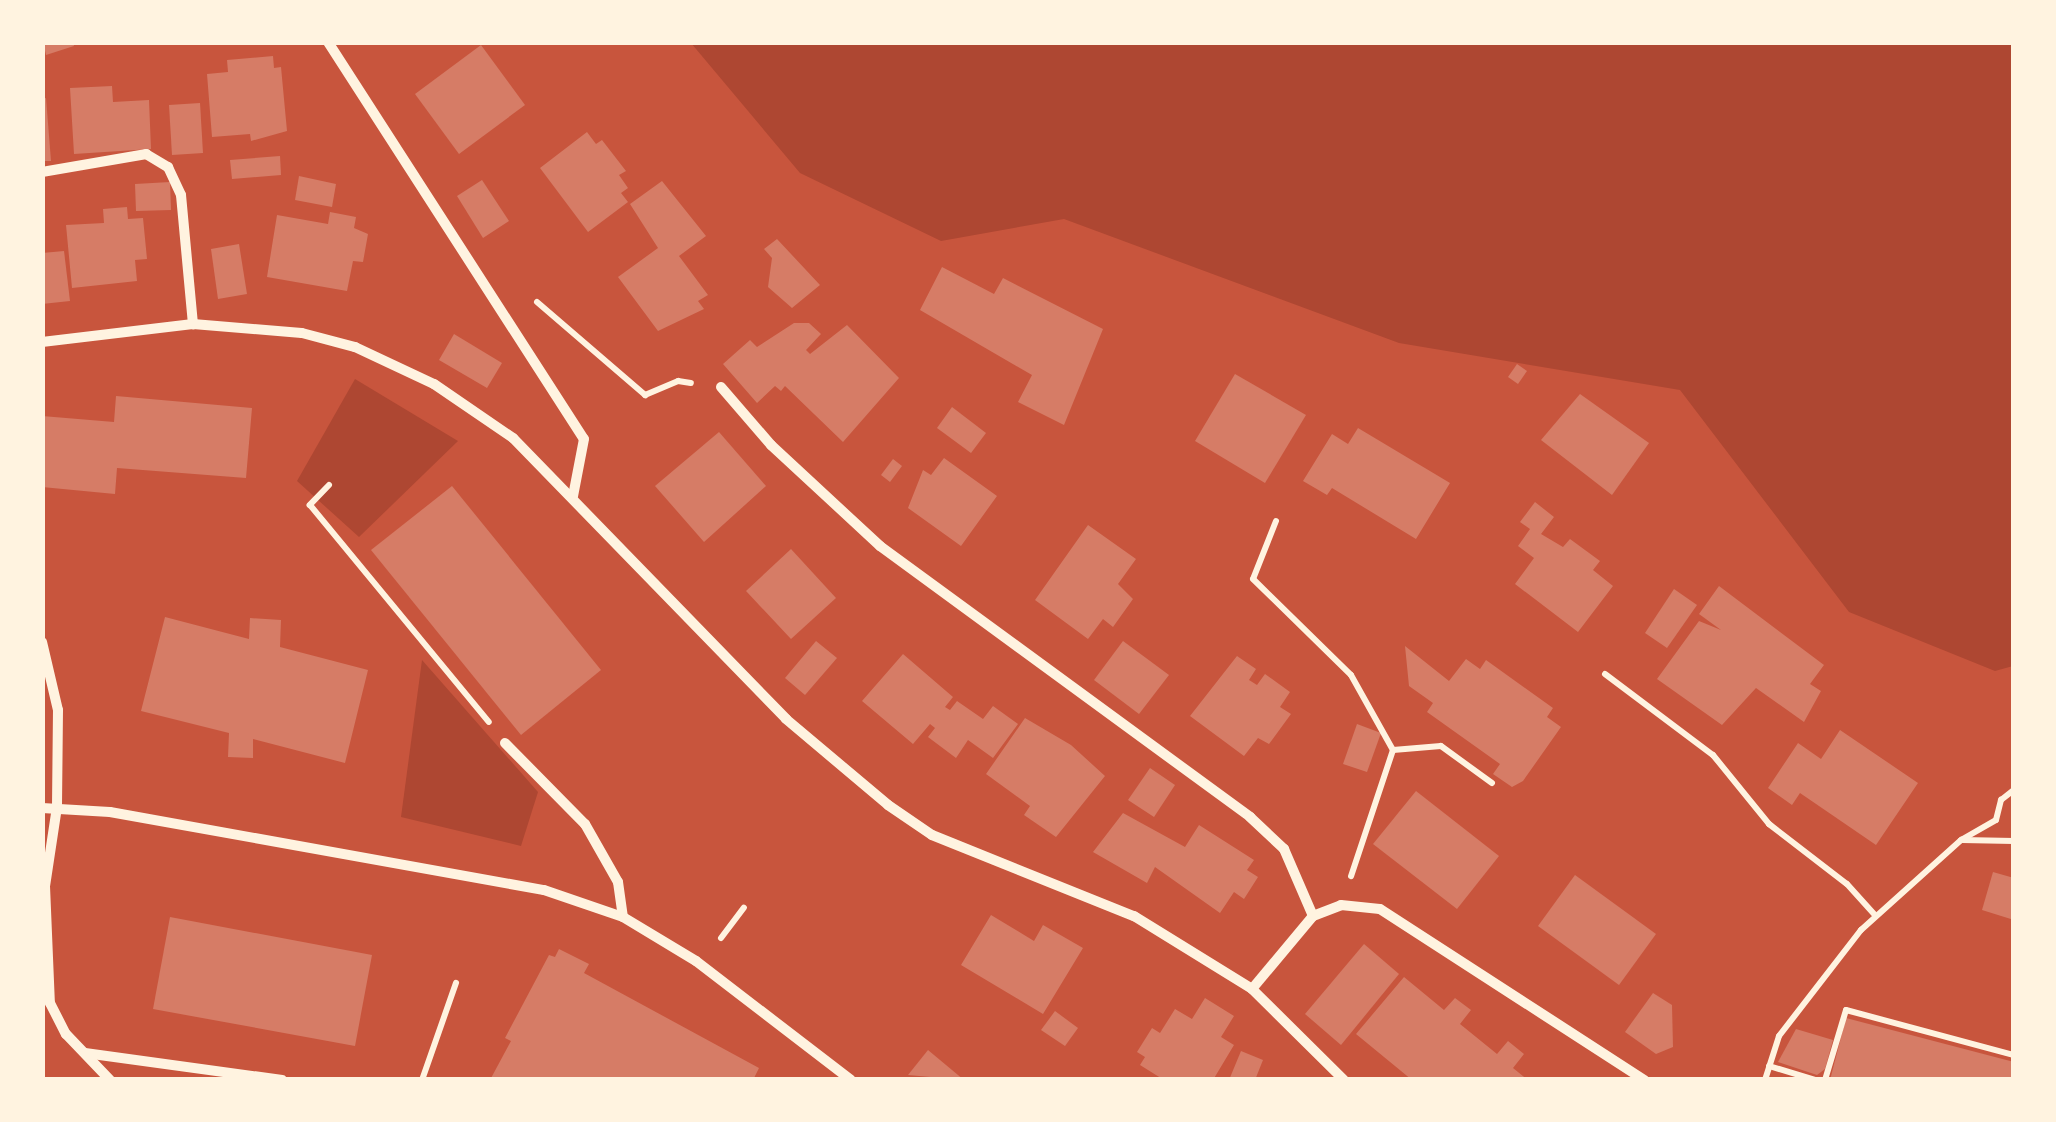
<!DOCTYPE html>
<style>
body{margin:0}
#map{position:relative;width:2056px;height:1122px;overflow:hidden;background:#c8553d;font-family:"Public Sans",sans-serif}
div>[style]{position:absolute}
[style*='--x']{left:calc(var(--x)*1px);top:calc(var(--y)*1px);width:calc(var(--w)*1px);rotate:calc(var(--a)*1deg)}
.green>*{inset:0;background:#ae4732}
.building>*{inset:0;background:#d67c66}
.path>*{height:6px;margin:-3px;padding:0 3px;transform-origin:3px;border-radius:3px;background:#fff3e0}
.minor>*{height:10px;margin:-5px;padding:0 5px;transform-origin:5px;border-radius:5px;background:#fff3e0}
span{translate:-50% -50%;white-space:nowrap;text-align:center;line-height:1.15;-webkit-text-stroke:10px #fff3e0;paint-order:stroke}
.frame{position:absolute;inset:0;border:45px solid #fff3e0;pointer-events:none}
</style>
<div id="map">
<div class="green">
<div style="clip-path:polygon(691px 43px,2013px 43px,2013px 666px,1995px 671px,1849px 612px,1680px 390px,1399px 343px,1064px 219px,941px 241px,800px 173px)"></div>
<div style="clip-path:polygon(355px 379px,458px 441px,359px 537px,297px 481px)"></div>
<div style="clip-path:polygon(422px 660px,538px 792px,521px 846px,401px 817px)"></div>
</div>
<div class="building">
<div style="clip-path:polygon(43px 42px,73px 42px,74px 46px,46px 55px)"></div>
<div style="clip-path:polygon(481px 45px,525px 105px,459px 154px,415px 94px)"></div>
<div style="clip-path:polygon(273px 56px,274px 68px,281px 67px,287px 131px,251px 141px,250px 134px,212px 137px,207px 74px,228px 72px,227px 60px)"></div>
<div style="clip-path:polygon(112px 86px,113px 102px,149px 100px,151px 149px,74px 154px,70px 88px)"></div>
<div style="clip-path:polygon(46px 98px,51px 161px,42px 161px,42px 99px)"></div>
<div style="clip-path:polygon(200px 103px,203px 153px,172px 155px,169px 105px)"></div>
<div style="clip-path:polygon(587px 132px,596px 144px,602px 140px,626px 171px,619px 175px,628px 188px,621px 193px,628px 202px,588px 232px,540px 168px)"></div>
<div style="clip-path:polygon(280px 156px,281px 175px,232px 179px,230px 160px)"></div>
<div style="clip-path:polygon(299px 176px,336px 184px,332px 207px,295px 200px)"></div>
<div style="clip-path:polygon(482px 180px,509px 221px,483px 238px,457px 196px)"></div>
<div style="clip-path:polygon(662px 181px,706px 236px,679px 256px,708px 295px,698px 301px,704px 309px,658px 331px,618px 277px,658px 248px,630px 204px)"></div>
<div style="clip-path:polygon(170px 182px,171px 210px,136px 211px,135px 184px)"></div>
<div style="clip-path:polygon(127px 207px,128px 219px,143px 218px,147px 259px,135px 260px,137px 281px,72px 288px,66px 225px,104px 223px,103px 209px)"></div>
<div style="clip-path:polygon(330px 212px,356px 217px,354px 228px,368px 234px,363px 262px,353px 261px,347px 291px,267px 277px,277px 215px,328px 224px)"></div>
<div style="clip-path:polygon(777px 239px,820px 285px,792px 308px,768px 287px,772px 258px,764px 249px)"></div>
<div style="clip-path:polygon(239px 244px,247px 294px,218px 299px,211px 249px)"></div>
<div style="clip-path:polygon(64px 251px,70px 301px,42px 304px,42px 253px)"></div>
<div style="clip-path:polygon(942px 267px,994px 294px,1003px 278px,1103px 329px,1064px 425px,1018px 402px,1032px 375px,920px 310px)"></div>
<div style="clip-path:polygon(794px 323px,809px 323px,821px 334px,806px 350px,810px 354px,847px 325px,899px 378px,843px 442px,785px 386px,781px 391px,775px 386px,757px 403px,723px 364px,750px 340px,757px 347px)"></div>
<div style="clip-path:polygon(454px 334px,502px 363px,487px 388px,439px 360px)"></div>
<div style="clip-path:polygon(1517px 364px,1527px 371px,1518px 384px,1508px 377px)"></div>
<div style="clip-path:polygon(1235px 374px,1306px 415px,1265px 483px,1195px 441px)"></div>
<div style="clip-path:polygon(1580px 394px,1649px 443px,1612px 495px,1541px 440px)"></div>
<div style="clip-path:polygon(116px 396px,252px 408px,246px 478px,117px 468px,115px 494px,42px 487px,42px 416px,114px 422px)"></div>
<div style="clip-path:polygon(952px 407px,986px 433px,971px 453px,937px 428px)"></div>
<div style="clip-path:polygon(1358px 428px,1450px 483px,1416px 539px,1332px 488px,1327px 495px,1303px 481px,1332px 434px,1348px 444px)"></div>
<div style="clip-path:polygon(719px 432px,766px 486px,704px 542px,655px 486px)"></div>
<div style="clip-path:polygon(944px 458px,997px 496px,961px 546px,908px 508px,923px 470px,931px 475px)"></div>
<div style="clip-path:polygon(893px 459px,902px 466px,890px 482px,881px 475px)"></div>
<div style="clip-path:polygon(452px 486px,601px 670px,521px 735px,371px 550px)"></div>
<div style="clip-path:polygon(1535px 502px,1554px 517px,1541px 534px,1563px 547px,1570px 539px,1600px 561px,1593px 570px,1613px 586px,1578px 632px,1515px 584px,1534px 558px,1518px 546px,1530px 529px,1520px 522px)"></div>
<div style="clip-path:polygon(1088px 525px,1136px 559px,1118px 584px,1133px 599px,1113px 627px,1103px 619px,1088px 639px,1035px 600px)"></div>
<div style="clip-path:polygon(791px 549px,836px 598px,791px 639px,746px 591px)"></div>
<div style="clip-path:polygon(1719px 586px,1824px 665px,1810px 684px,1821px 691px,1804px 722px,1756px 688px,1722px 725px,1657px 679px,1699px 621px,1721px 630px,1699px 614px)"></div>
<div style="clip-path:polygon(1674px 589px,1697px 605px,1667px 648px,1645px 633px)"></div>
<div style="clip-path:polygon(165px 617px,249px 639px,250px 618px,281px 620px,280px 647px,368px 670px,345px 763px,253px 739px,253px 758px,228px 757px,229px 733px,141px 711px)"></div>
<div style="clip-path:polygon(816px 641px,837px 658px,805px 695px,785px 678px)"></div>
<div style="clip-path:polygon(1123px 641px,1169px 675px,1139px 714px,1094px 680px)"></div>
<div style="clip-path:polygon(1405px 646px,1449px 681px,1466px 659px,1480px 669px,1486px 660px,1553px 708px,1547px 717px,1561px 727px,1523px 781px,1512px 787px,1493px 774px,1500px 764px,1427px 712px,1433px 703px,1409px 686px)"></div>
<div style="clip-path:polygon(903px 654px,953px 697px,945px 707px,950px 710px,957px 701px,983px 719px,993px 706px,1018px 724px,993px 758px,968px 740px,956px 758px,928px 737px,935px 728px,930px 724px,913px 744px,862px 701px)"></div>
<div style="clip-path:polygon(1237px 656px,1256px 669px,1249px 680px,1257px 685px,1265px 674px,1290px 692px,1280px 707px,1291px 714px,1269px 744px,1258px 738px,1244px 756px,1190px 716px)"></div>
<div style="clip-path:polygon(1025px 718px,1071px 745px,1105px 776px,1056px 837px,1024px 815px,1030px 806px,986px 774px)"></div>
<div style="clip-path:polygon(1357px 724px,1381px 733px,1367px 772px,1343px 764px)"></div>
<div style="clip-path:polygon(1840px 730px,1918px 783px,1876px 845px,1800px 793px,1792px 805px,1768px 788px,1798px 743px,1821px 759px)"></div>
<div style="clip-path:polygon(1150px 768px,1175px 785px,1154px 817px,1128px 800px)"></div>
<div style="clip-path:polygon(1416px 791px,1499px 856px,1457px 909px,1373px 844px)"></div>
<div style="clip-path:polygon(1123px 813px,1185px 847px,1199px 825px,1254px 860px,1247px 870px,1258px 877px,1244px 899px,1234px 892px,1220px 913px,1155px 867px,1147px 883px,1093px 852px)"></div>
<div style="clip-path:polygon(1993px 872px,2014px 878px,2014px 920px,1982px 910px)"></div>
<div style="clip-path:polygon(1575px 875px,1656px 934px,1619px 985px,1538px 926px)"></div>
<div style="clip-path:polygon(991px 915px,1034px 941px,1043px 925px,1083px 948px,1043px 1014px,961px 965px)"></div>
<div style="clip-path:polygon(170px 917px,372px 955px,355px 1046px,153px 1009px)"></div>
<div style="clip-path:polygon(1364px 944px,1399px 974px,1341px 1045px,1305px 1014px)"></div>
<div style="clip-path:polygon(559px 949px,589px 964px,584px 973px,759px 1068px,753px 1080px,490px 1080px,511px 1041px,505px 1038px,549px 955px,555px 957px)"></div>
<div style="clip-path:polygon(1404px 977px,1444px 1010px,1455px 998px,1471px 1010px,1460px 1024px,1497px 1054px,1508px 1041px,1524px 1054px,1513px 1068px,1528px 1080px,1412px 1080px,1356px 1034px)"></div>
<div style="clip-path:polygon(1653px 993px,1672px 1005px,1673px 1047px,1656px 1054px,1625px 1032px)"></div>
<div style="clip-path:polygon(1205px 998px,1234px 1016px,1221px 1037px,1234px 1045px,1213px 1080px,1164px 1080px,1140px 1065px,1145px 1057px,1137px 1052px,1152px 1028px,1160px 1033px,1175px 1009px,1192px 1019px)"></div>
<div style="clip-path:polygon(1055px 1011px,1078px 1028px,1065px 1046px,1041px 1030px)"></div>
<div style="clip-path:polygon(1846px 1018px,2014px 1062px,2014px 1080px,1830px 1080px)"></div>
<div style="clip-path:polygon(1796px 1029px,1833px 1040px,1825px 1069px,1817px 1075px,1778px 1062px)"></div>
<div style="clip-path:polygon(928px 1050px,964px 1080px,908px 1075px)"></div>
<div style="clip-path:polygon(1241px 1051px,1263px 1060px,1255px 1080px,1229px 1080px)"></div>
</div>
<div class="path">
<div style="--x:537;--y:302;--w:143;--a:40.7"></div>
<div style="--x:645;--y:395;--w:36;--a:-23"></div>
<div style="--x:678;--y:381;--w:13;--a:9"></div>
<div style="--x:329;--y:485;--w:28;--a:134"></div>
<div style="--x:310;--y:505;--w:281;--a:50.5"></div>
<div style="--x:1276;--y:521;--w:62;--a:111.6"></div>
<div style="--x:1253;--y:579;--w:137;--a:44.4"></div>
<div style="--x:1351;--y:675;--w:86;--a:60.8"></div>
<div style="--x:1393;--y:750;--w:133;--a:108.4"></div>
<div style="--x:1605;--y:674;--w:135;--a:36.9"></div>
<div style="--x:1713;--y:755;--w:89;--a:50.9"></div>
<div style="--x:1769;--y:824;--w:98;--a:37.6"></div>
<div style="--x:1847;--y:884;--w:42;--a:47.9"></div>
<div style="--x:1393;--y:750;--w:48;--a:-4.8"></div>
<div style="--x:1441;--y:746;--w:63;--a:36"></div>
<div style="--x:1962;--y:840;--w:52;--a:1.1"></div>
<div style="--x:721;--y:938;--w:38;--a:-53"></div>
<div style="--x:1769;--y:1066;--w:48;--a:16.9"></div>
<div style="--x:422;--y:1080;--w:103;--a:-70.7"></div>
<div style="--x:1765;--y:1080;--w:46;--a:-72.3"></div>
<div style="--x:1779;--y:1036;--w:134;--a:-52.3"></div>
<div style="--x:1861;--y:930;--w:135;--a:-42"></div>
<div style="--x:1961;--y:840;--w:40;--a:-29.7"></div>
<div style="--x:1996;--y:820;--w:21;--a:-76"></div>
<div style="--x:2001;--y:800;--w:16;--a:-38"></div>
<div style="--x:1825;--y:1080;--w:73;--a:-73.3"></div>
<div style="--x:1846;--y:1010;--w:174;--a:15"></div>
</div>
<div class="minor">
<div style="--x:328;--y:42;--w:472;--a:57.2"></div>
<div style="--x:584;--y:439;--w:58;--a:100.9"></div>
<div style="--x:42;--y:172;--w:106;--a:-9.8"></div>
<div style="--x:146;--y:154;--w:26;--a:31"></div>
<div style="--x:168;--y:167;--w:31;--a:65"></div>
<div style="--x:181;--y:195;--w:130;--a:84.7"></div>
<div style="--x:42;--y:342;--w:152;--a:-6.8"></div>
<div style="--x:193;--y:324;--w:109;--a:4.7"></div>
<div style="--x:302;--y:333;--w:55;--a:14.8"></div>
<div style="--x:355;--y:347;--w:87;--a:25.1"></div>
<div style="--x:434;--y:384;--w:96;--a:34.4"></div>
<div style="--x:513;--y:438;--w:392;--a:45.8"></div>
<div style="--x:786;--y:719;--w:133;--a:40.1"></div>
<div style="--x:888;--y:805;--w:53;--a:34.3"></div>
<div style="--x:932;--y:835;--w:218;--a:21.9"></div>
<div style="--x:1134;--y:916;--w:139;--a:31.7"></div>
<div style="--x:1252;--y:989;--w:129;--a:44.7"></div>
<div style="--x:721;--y:387;--w:77;--a:49.2"></div>
<div style="--x:771;--y:445;--w:149;--a:42.8"></div>
<div style="--x:880;--y:546;--w:459;--a:36.2"></div>
<div style="--x:1250;--y:817;--w:47;--a:43.3"></div>
<div style="--x:1284;--y:849;--w:73;--a:66.6"></div>
<div style="--x:1313;--y:916;--w:95;--a:129.9"></div>
<div style="--x:42;--y:642;--w:70;--a:76.8"></div>
<div style="--x:58;--y:710;--w:97;--a:90.6"></div>
<div style="--x:57;--y:807;--w:80;--a:98.6"></div>
<div style="--x:45;--y:886;--w:117;--a:87.6"></div>
<div style="--x:50;--y:1003;--w:35;--a:63"></div>
<div style="--x:66;--y:1034;--w:64;--a:46.3"></div>
<div style="--x:505;--y:743;--w:114;--a:45.4"></div>
<div style="--x:585;--y:824;--w:67;--a:60.4"></div>
<div style="--x:618;--y:882;--w:35;--a:82"></div>
<div style="--x:42;--y:808;--w:68;--a:3.4"></div>
<div style="--x:110;--y:812;--w:441;--a:10.2"></div>
<div style="--x:544;--y:890;--w:83;--a:18.9"></div>
<div style="--x:623;--y:917;--w:85;--a:31.1"></div>
<div style="--x:696;--y:961;--w:195;--a:37.5"></div>
<div style="--x:1313;--y:916;--w:30;--a:-21"></div>
<div style="--x:1341;--y:905;--w:39;--a:6"></div>
<div style="--x:1380;--y:909;--w:315;--a:32.9"></div>
<div style="--x:85;--y:1053;--w:199;--a:7.8"></div>
</div>
<div class="frame"></div>
</div>
